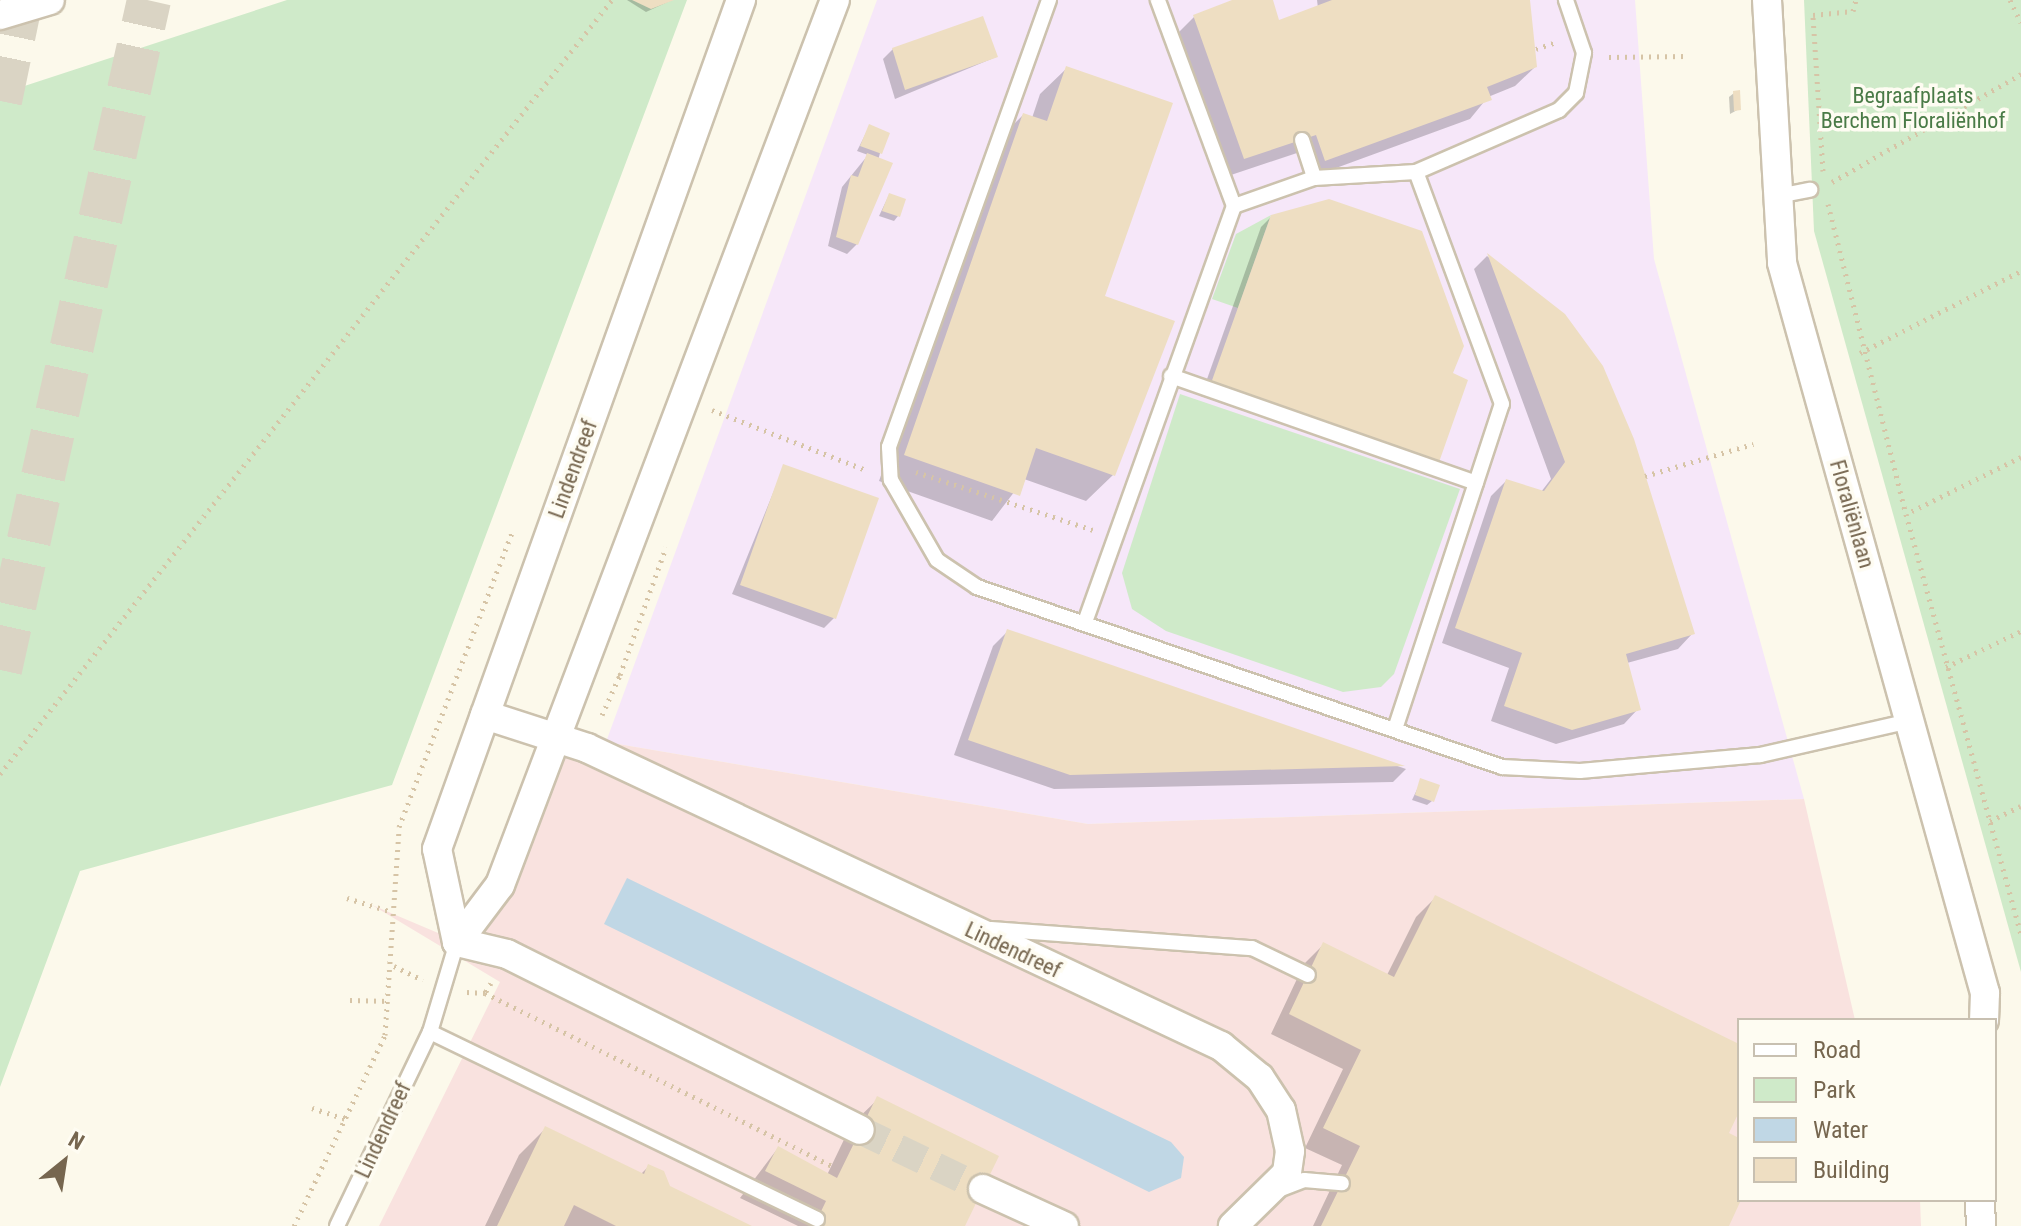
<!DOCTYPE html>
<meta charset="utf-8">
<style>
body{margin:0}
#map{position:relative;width:2021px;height:1226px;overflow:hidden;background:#fcf9eb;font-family:"Roboto Condensed",sans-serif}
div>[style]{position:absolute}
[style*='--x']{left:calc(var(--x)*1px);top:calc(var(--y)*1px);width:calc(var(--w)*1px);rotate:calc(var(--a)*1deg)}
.education>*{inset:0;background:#f6e7f9}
.medical>*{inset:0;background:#f9e2df}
.green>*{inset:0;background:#cfeac9}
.water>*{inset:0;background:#c0d7e5}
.shadow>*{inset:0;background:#0003}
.building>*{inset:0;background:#eedec2}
.minor-tunnel>*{height:28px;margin-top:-14px;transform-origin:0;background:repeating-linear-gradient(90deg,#dad4c4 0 28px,transparent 0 42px)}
.motorway-tunnel>*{height:44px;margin-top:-22px;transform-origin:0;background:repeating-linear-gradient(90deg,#dad4c4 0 44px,transparent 0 66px)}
.path>*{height:5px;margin-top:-2.5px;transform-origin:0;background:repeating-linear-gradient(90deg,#d6c4a6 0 2px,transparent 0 8px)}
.roads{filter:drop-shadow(2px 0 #ccc2ae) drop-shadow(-2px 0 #ccc2ae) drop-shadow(0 2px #ccc2ae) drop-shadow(0 -2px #ccc2ae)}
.service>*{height:14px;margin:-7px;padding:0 7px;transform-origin:7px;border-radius:7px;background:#fff}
.minor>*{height:28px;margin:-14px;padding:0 14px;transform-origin:14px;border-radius:14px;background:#fff}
span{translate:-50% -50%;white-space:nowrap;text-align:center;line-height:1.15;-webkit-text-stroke:7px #fefcf2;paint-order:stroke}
.park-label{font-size:22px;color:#4a7b47}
.street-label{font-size:22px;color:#76664f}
.legend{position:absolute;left:1737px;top:1018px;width:260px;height:184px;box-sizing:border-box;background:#fefcf2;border:2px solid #c8c0b1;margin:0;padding:10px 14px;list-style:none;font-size:24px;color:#76664f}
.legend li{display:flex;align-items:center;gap:16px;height:40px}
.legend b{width:40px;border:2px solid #c8c0b1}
.north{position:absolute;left:24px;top:1122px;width:80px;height:80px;-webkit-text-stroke:6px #fefcf2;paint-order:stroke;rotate:30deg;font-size:22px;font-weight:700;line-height:32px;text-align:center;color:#76664f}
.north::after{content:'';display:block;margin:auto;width:28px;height:36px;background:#76664f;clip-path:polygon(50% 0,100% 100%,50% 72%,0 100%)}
</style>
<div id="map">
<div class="education">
<div style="clip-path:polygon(877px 0,1635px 0,1654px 259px,1804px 799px,1088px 824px,606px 742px)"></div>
</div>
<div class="medical">
<div style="clip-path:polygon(553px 741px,606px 742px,1088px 824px,1804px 799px,1855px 1020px,1739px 1020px,1739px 1200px,1920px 1200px,1921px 1226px,379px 1226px,500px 982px,372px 905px,457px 941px,500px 885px)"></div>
</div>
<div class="green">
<div style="clip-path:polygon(287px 0,687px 0,392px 785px,80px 871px,0 1087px,0 94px)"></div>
<div style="clip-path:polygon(1804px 0,2021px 0,2021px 972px,1814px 231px)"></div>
<div style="clip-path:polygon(1271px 215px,1238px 308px,1212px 299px,1236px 234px)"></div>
<div style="clip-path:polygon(1180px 394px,1460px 489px,1394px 674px,1381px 687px,1343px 692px,1166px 631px,1132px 609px,1122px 573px)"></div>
</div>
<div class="water">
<div style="clip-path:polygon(627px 878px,1171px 1142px,1184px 1157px,1181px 1178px,1149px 1192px,604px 924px)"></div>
</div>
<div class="shadow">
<div style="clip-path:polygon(627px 0,672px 0,646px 12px)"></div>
<div style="clip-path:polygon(1237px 0,1270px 0,1278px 22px,1318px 8px,1317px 0,1528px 0,1535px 67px,1515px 86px,1488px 97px,1470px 119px,1306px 179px,1297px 153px,1225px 177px,1175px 36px,1194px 17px)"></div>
<div style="clip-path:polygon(893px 49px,996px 57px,895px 99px,883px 59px)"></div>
<div style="clip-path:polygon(1067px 68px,1103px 297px,1113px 475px,1086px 501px,1024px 479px,992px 521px,879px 481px,997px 141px,1023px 115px,1032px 118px,1040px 94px)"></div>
<div style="clip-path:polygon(1734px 93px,1739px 109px,1730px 114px,1729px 97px)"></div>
<div style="clip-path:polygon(869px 127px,880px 153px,857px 244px,847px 254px,828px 246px,842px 187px,868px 155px,857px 151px)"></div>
<div style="clip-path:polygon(889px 195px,898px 216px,894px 221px,879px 216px)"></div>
<div style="clip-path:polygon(1272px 216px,1451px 374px,1436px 464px,1426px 474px,1201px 396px,1261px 227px)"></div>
<div style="clip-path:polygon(1487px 256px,1563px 315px,1692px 634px,1678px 649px,1627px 663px,1638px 709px,1624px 724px,1556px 744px,1491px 721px,1509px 668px,1442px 643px,1491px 496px,1506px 481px,1541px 492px,1551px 479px,1474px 269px)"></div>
<div style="clip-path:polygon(784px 466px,834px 618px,824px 628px,732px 594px)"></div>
<div style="clip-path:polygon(1008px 631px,1406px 769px,1393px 782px,1054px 789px,954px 755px,993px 646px)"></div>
<div style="clip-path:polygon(1421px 781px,1432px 801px,1427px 805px,1412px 800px)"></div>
<div style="clip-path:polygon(1435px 898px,1739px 1046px,1739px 1108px,1727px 1134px,1726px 1226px,1313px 1226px,1342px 1165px,1305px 1148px,1343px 1069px,1271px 1034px,1304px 964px,1323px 945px,1387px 975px,1416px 917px)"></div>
<div style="clip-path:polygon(878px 1099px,963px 1226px,798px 1226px,740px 1198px,778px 1148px,827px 1175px,851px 1125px)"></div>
<div style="clip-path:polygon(546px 1128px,641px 1174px,649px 1166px,668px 1187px,747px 1226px,485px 1226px,519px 1155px)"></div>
</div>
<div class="building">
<div style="clip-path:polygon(632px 0,674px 0,651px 9px)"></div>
<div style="clip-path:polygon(1232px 0,1273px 0,1279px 20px,1332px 0,1530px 0,1537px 67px,1487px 87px,1492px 100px,1325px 161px,1316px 135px,1244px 159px,1193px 15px)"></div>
<div style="clip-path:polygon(983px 16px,998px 57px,905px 90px,892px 48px)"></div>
<div style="clip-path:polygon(1066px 66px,1173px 103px,1105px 296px,1175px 321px,1115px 476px,1036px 448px,1020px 496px,904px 455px,1023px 113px,1047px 121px)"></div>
<div style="clip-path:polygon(1740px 90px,1741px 110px,1734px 111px,1733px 91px)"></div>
<div style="clip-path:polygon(869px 124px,890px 133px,882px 154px,860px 146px)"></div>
<div style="clip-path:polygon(867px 153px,893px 163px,858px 245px,836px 237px,851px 175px,858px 177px)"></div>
<div style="clip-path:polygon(889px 193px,906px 199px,900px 217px,882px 211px)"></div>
<div style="clip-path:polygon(1329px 199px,1422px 231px,1464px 346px,1453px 373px,1468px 380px,1438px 465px,1210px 386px,1271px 215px)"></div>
<div style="clip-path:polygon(1487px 253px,1565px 314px,1603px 366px,1634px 439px,1695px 634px,1626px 654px,1641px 710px,1572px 730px,1504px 706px,1522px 653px,1455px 628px,1506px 479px,1544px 491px,1565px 462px)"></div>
<div style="clip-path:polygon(783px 464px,879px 498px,836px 619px,740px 585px)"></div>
<div style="clip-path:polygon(1007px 629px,1405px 766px,1070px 775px,968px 740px)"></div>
<div style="clip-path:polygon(1420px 778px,1440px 785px,1434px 802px,1415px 795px)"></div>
<div style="clip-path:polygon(1435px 895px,1739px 1044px,1739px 1112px,1729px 1133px,1739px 1138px,1741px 1200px,1729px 1226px,1321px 1226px,1360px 1146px,1323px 1128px,1361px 1050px,1289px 1014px,1323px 942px,1394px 977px)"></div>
<div style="clip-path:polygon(877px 1096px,999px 1156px,965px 1226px,814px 1226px,826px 1201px,765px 1171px,778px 1146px,837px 1178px)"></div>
<div style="clip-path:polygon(545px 1126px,644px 1174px,648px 1164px,664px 1171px,670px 1186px,752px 1226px,616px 1226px,574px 1205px,564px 1226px,497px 1226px)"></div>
</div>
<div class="minor-tunnel">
<div style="--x:860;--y:1130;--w:136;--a:25.6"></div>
</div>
<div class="motorway-tunnel">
<div style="--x:0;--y:101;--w:103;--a:-78.3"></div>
<div style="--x:0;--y:670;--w:686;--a:-77.46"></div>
</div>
<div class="path">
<div style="--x:2010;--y:0;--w:25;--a:64"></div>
<div style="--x:1536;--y:49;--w:21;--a:-19"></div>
<div style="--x:1609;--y:57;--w:78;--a:-0.7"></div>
<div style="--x:1823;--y:171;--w:156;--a:-93.7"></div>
<div style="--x:1813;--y:15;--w:40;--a:-5.7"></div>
<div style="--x:1853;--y:11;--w:11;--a:-75"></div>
<div style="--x:1832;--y:182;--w:218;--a:-29.7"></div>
<div style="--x:1828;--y:204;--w:320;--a:75.9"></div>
<div style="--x:1860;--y:353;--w:181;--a:-27"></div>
<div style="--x:712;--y:410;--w:165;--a:21.3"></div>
<div style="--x:2021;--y:457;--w:128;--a:153.6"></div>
<div style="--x:1906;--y:514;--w:436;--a:74.7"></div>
<div style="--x:916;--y:472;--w:186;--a:18.1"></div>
<div style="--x:1645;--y:476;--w:113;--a:-16.5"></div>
<div style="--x:1946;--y:667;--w:83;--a:-25.6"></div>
<div style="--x:620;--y:675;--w:136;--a:-70.2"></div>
<div style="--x:602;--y:715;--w:44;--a:-65.8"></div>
<div style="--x:620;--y:675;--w:5;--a:-158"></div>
<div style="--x:0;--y:774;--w:987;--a:-51.67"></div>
<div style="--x:1990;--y:821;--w:34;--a:-26"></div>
<div style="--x:347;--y:898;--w:47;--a:17.3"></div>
<div style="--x:394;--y:966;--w:32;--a:26"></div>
<div style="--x:491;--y:983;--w:12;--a:121"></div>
<div style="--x:485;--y:993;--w:390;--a:26.5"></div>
<div style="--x:467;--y:992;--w:18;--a:3"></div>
<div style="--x:350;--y:1000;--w:40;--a:1.4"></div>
<div style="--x:312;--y:1108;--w:36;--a:18"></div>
<div style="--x:294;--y:1226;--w:212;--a:-64.5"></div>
<div style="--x:385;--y:1035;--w:208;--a:-86.1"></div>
<div style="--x:399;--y:827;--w:315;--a:-69"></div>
</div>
<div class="roads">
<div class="service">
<div style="--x:1049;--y:0;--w:475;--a:109.7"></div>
<div style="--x:889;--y:447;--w:33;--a:87"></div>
<div style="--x:891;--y:480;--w:92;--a:60.1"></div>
<div style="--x:937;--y:560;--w:48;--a:34"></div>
<div style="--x:977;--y:587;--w:555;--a:18.92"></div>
<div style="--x:1502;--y:767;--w:78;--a:2.9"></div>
<div style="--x:1580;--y:771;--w:181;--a:-5.1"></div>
<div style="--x:1760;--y:755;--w:154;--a:-12.8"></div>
<div style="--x:1302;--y:140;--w:40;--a:72"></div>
<div style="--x:1778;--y:196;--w:33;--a:-11"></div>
<div style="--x:1234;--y:206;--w:85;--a:-19.3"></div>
<div style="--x:1314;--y:178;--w:102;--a:-3.4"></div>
<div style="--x:1416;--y:172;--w:156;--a:-23.4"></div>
<div style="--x:1559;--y:110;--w:24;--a:-45"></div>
<div style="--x:1576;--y:93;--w:41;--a:-78.7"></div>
<div style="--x:1584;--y:53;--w:56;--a:-108.8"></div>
<div style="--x:1171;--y:376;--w:323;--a:19.3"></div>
<div style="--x:1085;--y:622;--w:442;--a:-70.3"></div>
<div style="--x:1234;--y:206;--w:220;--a:-110.3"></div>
<div style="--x:1395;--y:729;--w:342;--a:-71.8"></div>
<div style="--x:1502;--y:404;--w:247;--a:-110.3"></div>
<div style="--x:991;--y:929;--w:262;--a:4.2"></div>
<div style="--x:1252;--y:948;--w:62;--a:25.7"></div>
<div style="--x:430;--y:1032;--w:430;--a:25.8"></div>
<div style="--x:1281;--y:1189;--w:25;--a:-21"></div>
<div style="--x:1304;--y:1180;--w:38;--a:5"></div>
<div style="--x:337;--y:1226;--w:215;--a:-64.4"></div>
<div style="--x:430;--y:1032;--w:94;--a:-73.3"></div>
</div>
<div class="minor">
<div style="--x:1767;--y:0;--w:263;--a:86.7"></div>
<div style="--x:1782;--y:263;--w:758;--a:74.46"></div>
<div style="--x:1985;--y:993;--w:27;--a:92"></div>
<div style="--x:0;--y:15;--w:52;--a:-16.7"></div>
<div style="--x:485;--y:715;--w:107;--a:17.9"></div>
<div style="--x:587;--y:748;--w:701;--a:25.18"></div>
<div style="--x:1221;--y:1046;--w:50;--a:39.4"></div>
<div style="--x:1260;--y:1078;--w:38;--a:57"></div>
<div style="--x:1281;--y:1110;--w:42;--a:77.6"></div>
<div style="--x:1290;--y:1151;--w:22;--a:98"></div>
<div style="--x:1287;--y:1173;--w:76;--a:135.5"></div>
<div style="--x:457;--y:942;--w:71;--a:-53"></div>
<div style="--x:500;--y:885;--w:946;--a:-69.27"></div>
<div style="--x:457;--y:942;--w:95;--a:-102.1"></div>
<div style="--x:437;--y:849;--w:902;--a:-70.3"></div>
<div style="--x:457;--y:942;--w:51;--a:13.5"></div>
<div style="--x:507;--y:954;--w:394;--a:26.5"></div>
<div style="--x:983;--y:1189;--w:89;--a:24.6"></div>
<div style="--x:1980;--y:1200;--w:26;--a:88"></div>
</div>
</div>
<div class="park-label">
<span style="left:1913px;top:108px">Begraafplaats<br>Berchem Floraliënhof</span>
</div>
<div class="street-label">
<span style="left:573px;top:469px;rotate:-70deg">Lindendreef</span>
<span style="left:1852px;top:514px;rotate:74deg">Floraliënlaan</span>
<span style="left:1013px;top:950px;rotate:25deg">Lindendreef</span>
<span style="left:383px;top:1130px;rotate:-65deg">Lindendreef</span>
</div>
<ul class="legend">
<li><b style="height:10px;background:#fff"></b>Road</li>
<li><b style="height:22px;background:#cfeac9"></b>Park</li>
<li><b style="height:22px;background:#c0d7e5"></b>Water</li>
<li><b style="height:22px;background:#eedec2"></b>Building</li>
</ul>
<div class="north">N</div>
</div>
